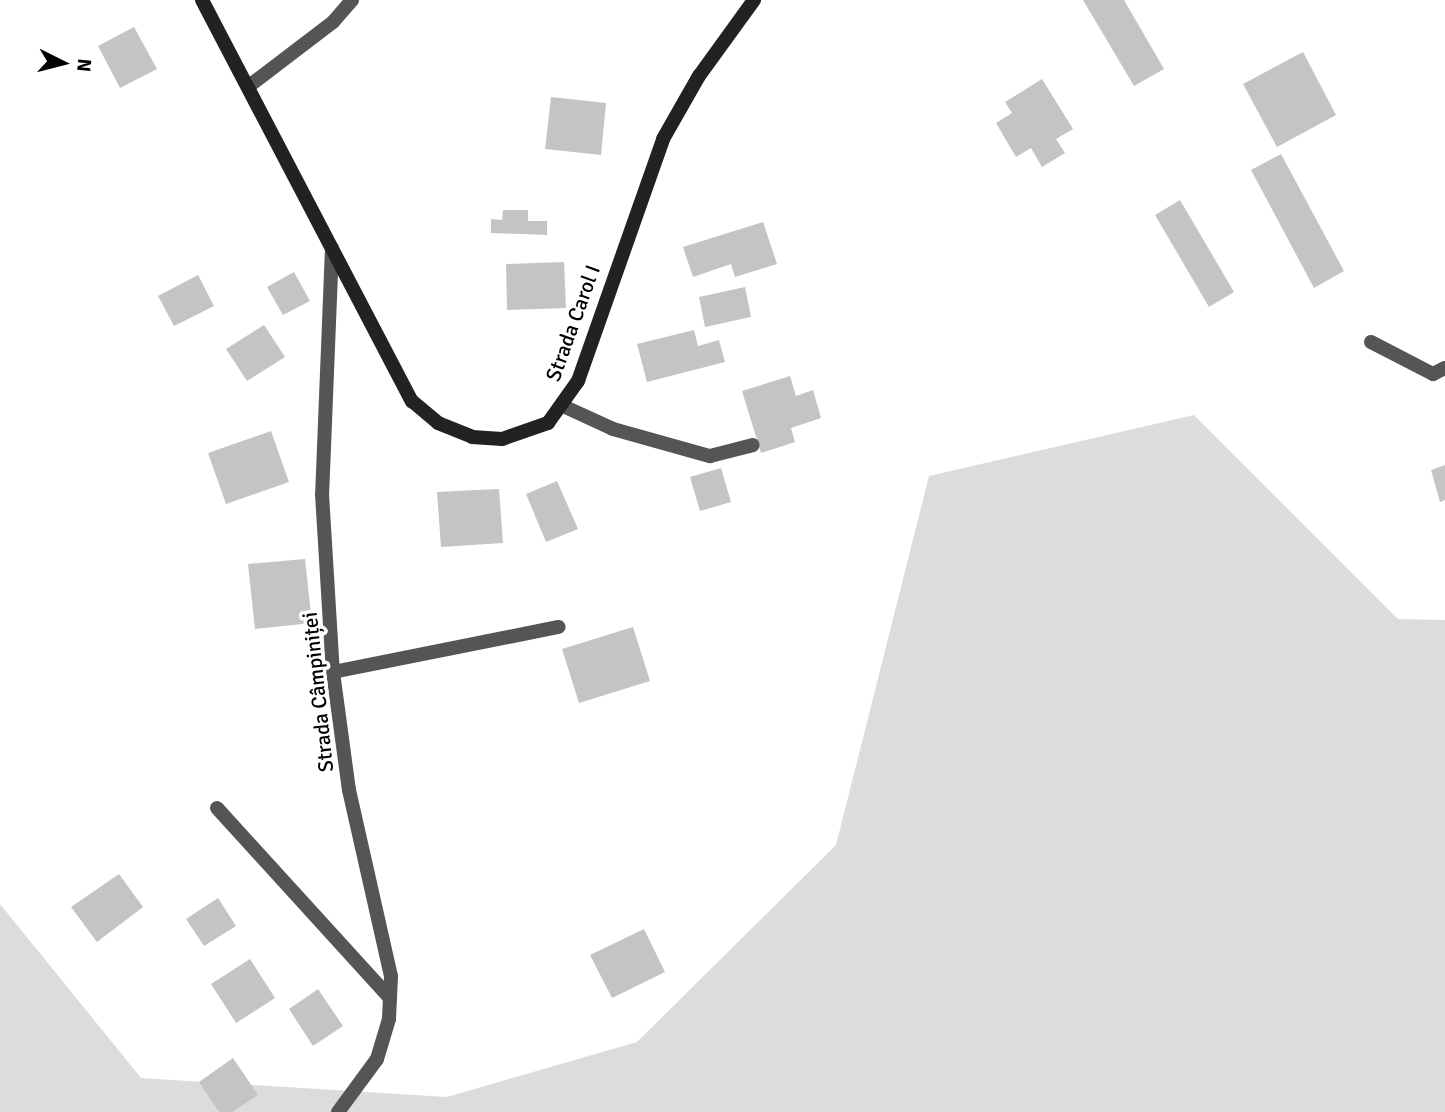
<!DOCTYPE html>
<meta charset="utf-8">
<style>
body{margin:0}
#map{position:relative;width:1445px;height:1112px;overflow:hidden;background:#fff;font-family:Signika,sans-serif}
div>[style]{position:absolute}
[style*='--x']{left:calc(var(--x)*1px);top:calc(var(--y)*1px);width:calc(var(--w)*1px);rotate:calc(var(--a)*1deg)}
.green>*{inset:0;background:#dcdcdc}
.building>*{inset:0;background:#c4c4c4}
.minor>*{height:14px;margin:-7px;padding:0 7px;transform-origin:7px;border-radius:7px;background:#555}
.secondary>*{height:14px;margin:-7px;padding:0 7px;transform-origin:7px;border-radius:7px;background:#222}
span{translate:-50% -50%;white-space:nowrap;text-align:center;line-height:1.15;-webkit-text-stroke:7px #fff;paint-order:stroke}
.street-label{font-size:21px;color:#000}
.north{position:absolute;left:28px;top:28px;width:70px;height:70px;-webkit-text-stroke:5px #fff;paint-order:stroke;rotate:96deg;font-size:19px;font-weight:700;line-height:28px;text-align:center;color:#000}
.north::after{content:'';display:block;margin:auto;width:24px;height:32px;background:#000;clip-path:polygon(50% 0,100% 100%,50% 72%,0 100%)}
</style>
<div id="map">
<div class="green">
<div style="clip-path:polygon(1194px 415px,1398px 619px,1445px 620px,1445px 1112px,0 1112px,0 904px,141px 1078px,447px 1097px,637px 1042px,836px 845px,929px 476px)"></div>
</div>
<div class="building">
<div style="clip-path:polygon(1083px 0,1124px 0,1164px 69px,1134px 86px)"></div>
<div style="clip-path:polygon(134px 27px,157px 69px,120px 88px,98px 46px)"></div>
<div style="clip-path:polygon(1303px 52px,1336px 115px,1277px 147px,1243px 84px)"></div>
<div style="clip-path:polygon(1042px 79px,1073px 129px,1056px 139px,1065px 153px,1042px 167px,1031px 148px,1016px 157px,996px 123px,1012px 113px,1005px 102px)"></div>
<div style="clip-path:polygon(551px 97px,606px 103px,601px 155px,545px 149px)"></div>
<div style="clip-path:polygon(1281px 154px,1344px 271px,1314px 288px,1251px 170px)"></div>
<div style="clip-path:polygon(1180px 200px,1234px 292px,1209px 307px,1155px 215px)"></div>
<div style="clip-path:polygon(503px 210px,528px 210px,528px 221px,547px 221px,547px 235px,491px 233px,491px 219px,502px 220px)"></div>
<div style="clip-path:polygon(763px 222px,777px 264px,735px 277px,731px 264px,693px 277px,683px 247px)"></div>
<div style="clip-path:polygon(564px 262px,566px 308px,507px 310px,506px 264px)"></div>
<div style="clip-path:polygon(294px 272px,310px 301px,283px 315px,267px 287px)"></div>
<div style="clip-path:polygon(198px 275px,214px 306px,174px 326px,158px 296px)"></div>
<div style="clip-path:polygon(745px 287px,751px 317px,705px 327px,699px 297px)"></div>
<div style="clip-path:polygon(264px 325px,285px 357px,247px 381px,226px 349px)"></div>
<div style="clip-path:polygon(694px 330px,698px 346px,719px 340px,725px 362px,647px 382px,637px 344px)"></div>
<div style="clip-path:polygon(790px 376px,796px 396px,813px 390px,821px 418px,791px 428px,795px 442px,761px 453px,742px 391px)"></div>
<div style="clip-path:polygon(271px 431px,289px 482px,226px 504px,208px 453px)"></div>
<div style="clip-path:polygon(1445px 465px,1445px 500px,1440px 502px,1431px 470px)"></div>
<div style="clip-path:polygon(721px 468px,731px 502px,700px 511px,690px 477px)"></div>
<div style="clip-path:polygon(557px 481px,578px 529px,546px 542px,526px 494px)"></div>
<div style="clip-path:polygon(499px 489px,503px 543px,441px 547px,437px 492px)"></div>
<div style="clip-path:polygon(305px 559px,312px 623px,255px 629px,248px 564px)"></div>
<div style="clip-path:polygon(633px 627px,650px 681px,579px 703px,562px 649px)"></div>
<div style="clip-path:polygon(119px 874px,143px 907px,97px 942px,71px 907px)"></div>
<div style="clip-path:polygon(218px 898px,236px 926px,204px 946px,186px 919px)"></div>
<div style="clip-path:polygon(644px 929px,665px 972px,612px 998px,590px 955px)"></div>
<div style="clip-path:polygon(250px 959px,275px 998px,236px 1023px,211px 984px)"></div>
<div style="clip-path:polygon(318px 989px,343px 1026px,313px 1046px,289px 1009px)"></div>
<div style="clip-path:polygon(233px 1058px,258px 1095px,232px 1112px,219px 1112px,199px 1082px)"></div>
</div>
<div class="minor">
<div style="--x:249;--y:86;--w:106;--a:-37.3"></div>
<div style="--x:333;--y:22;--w:29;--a:-49"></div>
<div style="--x:332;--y:248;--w:246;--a:92.3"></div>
<div style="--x:322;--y:494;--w:178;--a:86.5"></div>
<div style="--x:333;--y:672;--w:119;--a:82.3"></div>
<div style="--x:349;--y:790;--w:191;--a:77.3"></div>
<div style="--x:391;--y:976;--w:43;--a:92.7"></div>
<div style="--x:389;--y:1019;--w:42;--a:106.7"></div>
<div style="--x:377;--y:1059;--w:66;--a:126.3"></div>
<div style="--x:1371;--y:342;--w:70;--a:27.3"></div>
<div style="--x:1433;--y:374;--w:13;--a:-27"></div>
<div style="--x:563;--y:406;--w:55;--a:24.7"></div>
<div style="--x:613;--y:429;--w:101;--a:15.6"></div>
<div style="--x:710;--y:456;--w:44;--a:-14.3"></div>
<div style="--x:333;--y:672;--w:230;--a:-11.3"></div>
<div style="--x:217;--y:808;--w:257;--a:47.7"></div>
</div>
<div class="secondary">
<div style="--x:202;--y:0;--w:453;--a:62.4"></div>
<div style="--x:412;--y:401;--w:34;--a:40"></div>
<div style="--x:438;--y:423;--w:37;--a:22"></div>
<div style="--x:472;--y:437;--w:30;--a:4"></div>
<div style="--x:502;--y:439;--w:49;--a:-19.2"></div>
<div style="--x:548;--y:423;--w:52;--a:-54.5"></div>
<div style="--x:578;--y:381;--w:256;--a:-70.6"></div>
<div style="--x:663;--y:139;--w:73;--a:-60.3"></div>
<div style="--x:699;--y:76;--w:94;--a:-54.1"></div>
</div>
<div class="street-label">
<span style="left:573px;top:323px;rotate:-70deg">Strada Carol I</span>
<span style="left:318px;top:692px;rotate:-96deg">Strada Câmpiniței</span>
</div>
<div class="north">N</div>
</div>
